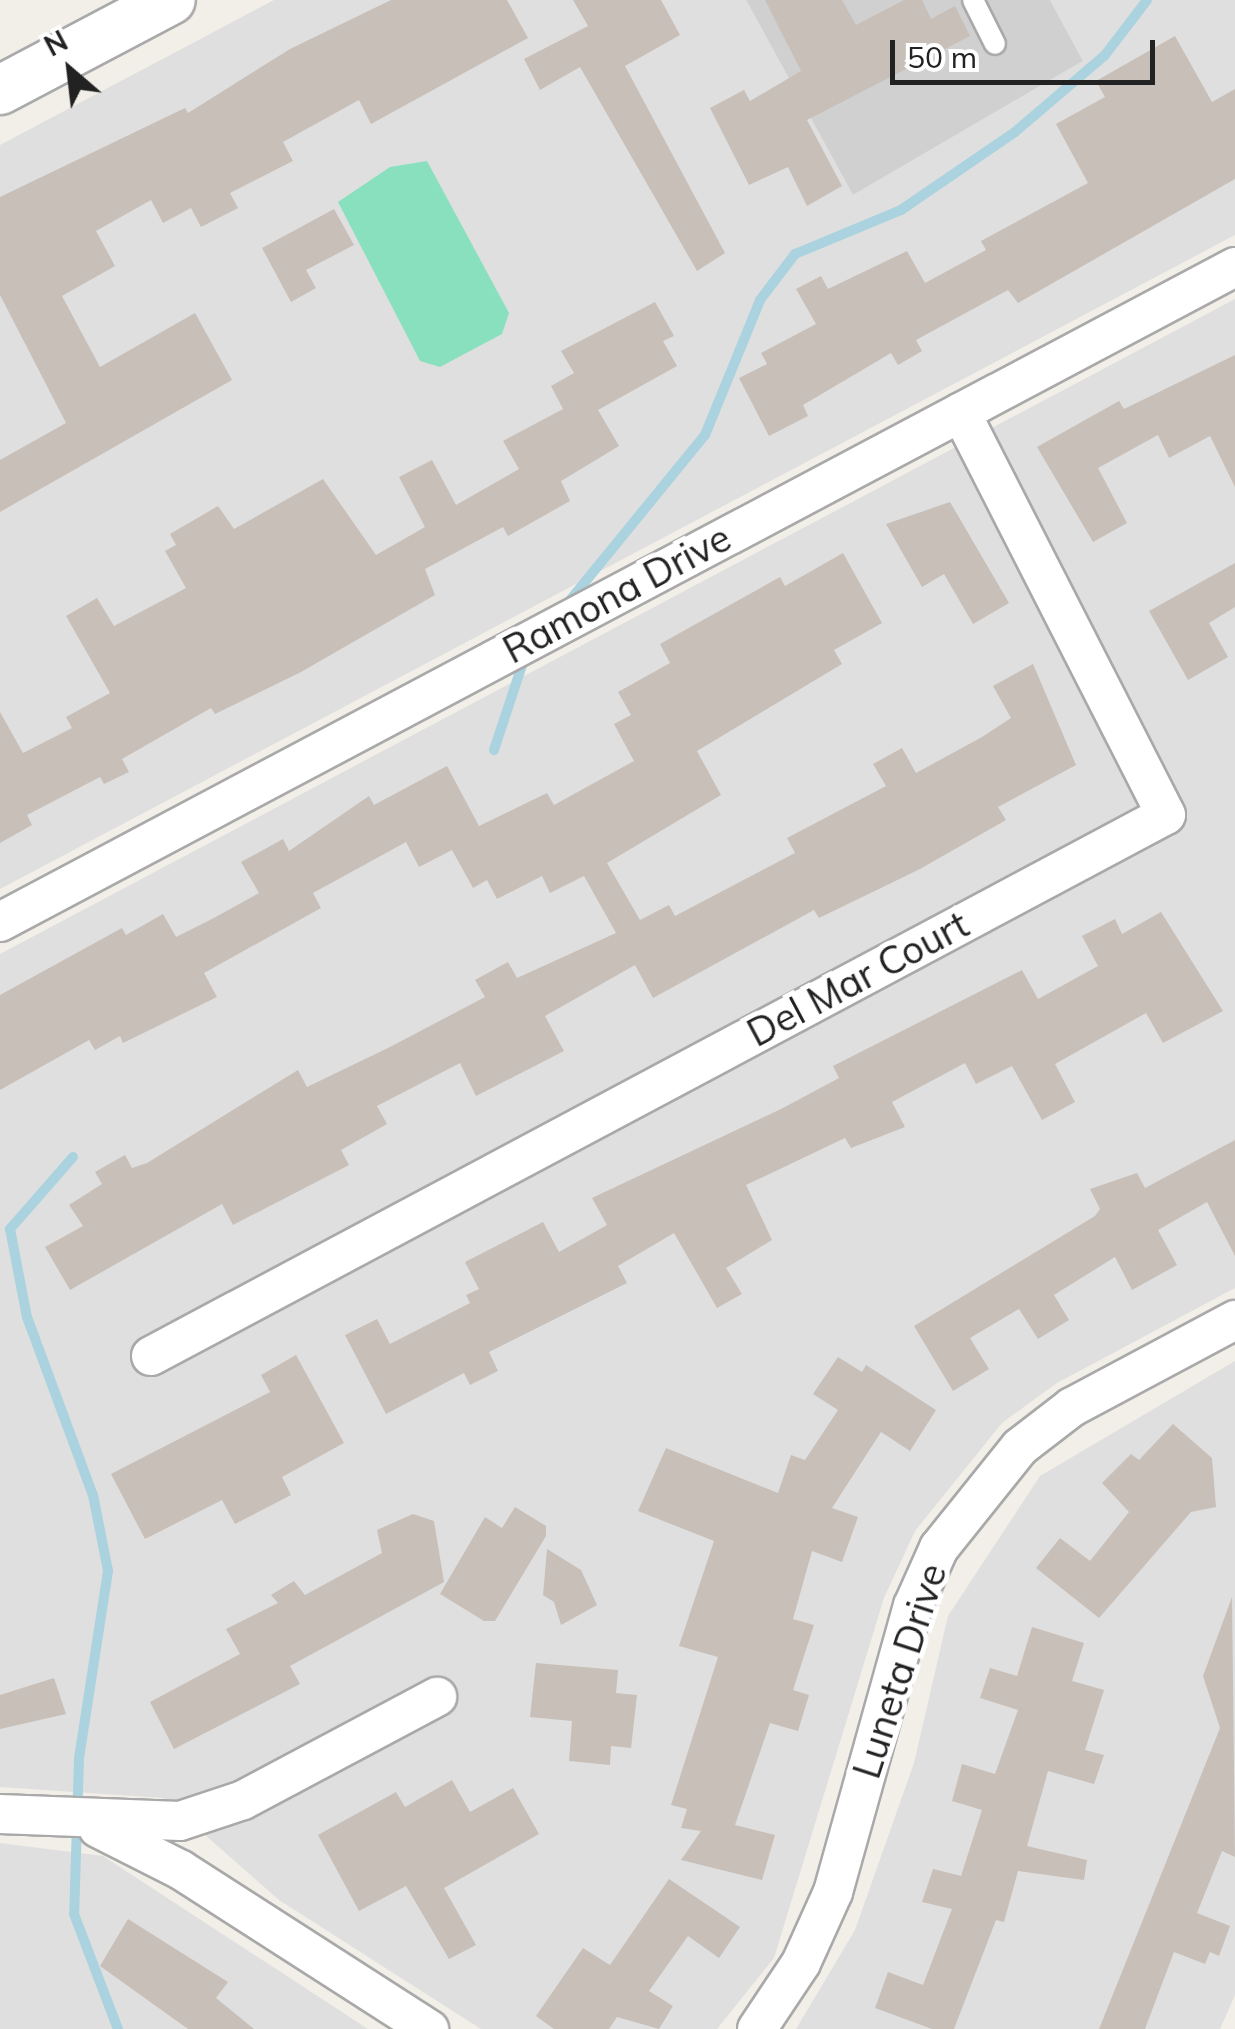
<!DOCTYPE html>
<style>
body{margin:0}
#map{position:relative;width:1235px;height:2029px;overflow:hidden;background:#f2efe9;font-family:Mulish,sans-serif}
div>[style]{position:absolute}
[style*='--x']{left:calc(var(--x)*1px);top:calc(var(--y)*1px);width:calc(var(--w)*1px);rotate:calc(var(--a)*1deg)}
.residential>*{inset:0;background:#e0dfdf}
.religious>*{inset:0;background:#d0d0d0}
.pitch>*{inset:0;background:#88e0be}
.stream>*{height:10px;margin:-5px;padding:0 5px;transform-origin:5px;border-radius:5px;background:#aad3df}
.building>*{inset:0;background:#c7bfb8}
.roads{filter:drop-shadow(2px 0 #a9a9a9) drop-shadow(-2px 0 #a9a9a9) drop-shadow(0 2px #a9a9a9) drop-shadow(0 -2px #a9a9a9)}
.service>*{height:20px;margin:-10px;padding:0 10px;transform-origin:10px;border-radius:10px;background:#fff}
.minor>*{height:38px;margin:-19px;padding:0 19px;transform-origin:19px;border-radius:19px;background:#fff}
.tertiary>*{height:48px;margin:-24px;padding:0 24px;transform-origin:24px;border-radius:24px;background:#fff}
span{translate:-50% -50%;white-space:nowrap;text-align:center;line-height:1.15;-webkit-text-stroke:10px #fff;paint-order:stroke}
.street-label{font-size:38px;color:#222}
.north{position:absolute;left:20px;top:20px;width:100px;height:100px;-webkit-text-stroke:8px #fff;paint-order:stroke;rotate:332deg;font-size:28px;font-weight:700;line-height:40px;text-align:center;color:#222}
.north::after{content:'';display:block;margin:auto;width:35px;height:45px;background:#222;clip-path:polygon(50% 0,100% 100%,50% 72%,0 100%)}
.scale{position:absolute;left:890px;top:40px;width:265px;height:45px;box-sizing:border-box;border:5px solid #222;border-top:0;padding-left:12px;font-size:30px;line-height:35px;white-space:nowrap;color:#222;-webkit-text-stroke:8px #fff;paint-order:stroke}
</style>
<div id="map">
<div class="residential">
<div style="clip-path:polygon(274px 0,746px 0,853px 195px,1083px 61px,1050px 0,1235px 0,1235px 235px,0 889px,0 145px)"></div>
<div style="clip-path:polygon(1235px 299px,1235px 1288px,1057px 1383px,1002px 1423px,915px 1531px,884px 1598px,774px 1958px,717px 2029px,481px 2029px,279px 1900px,163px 1798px,0 1787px,0 954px)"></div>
<div style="clip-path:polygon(1235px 1361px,1235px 1995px,1220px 2029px,796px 2029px,855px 1930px,914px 1763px,948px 1616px,1040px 1476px)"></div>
<div style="clip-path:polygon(0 1843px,103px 1856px,368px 2029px,0 2029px)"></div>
</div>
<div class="religious">
<div style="clip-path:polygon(746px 0,1050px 0,1083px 61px,853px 195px)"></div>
</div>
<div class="pitch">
<div style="clip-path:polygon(427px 161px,509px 313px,502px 334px,440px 367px,420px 361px,338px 202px,390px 167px)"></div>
</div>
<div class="stream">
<div style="--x:567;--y:604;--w:218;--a:-50.8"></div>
<div style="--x:705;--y:435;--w:146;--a:-67.8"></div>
<div style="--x:760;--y:300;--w:58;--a:-52.7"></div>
<div style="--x:795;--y:254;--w:115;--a:-22.5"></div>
<div style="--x:901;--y:210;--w:138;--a:-34.4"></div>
<div style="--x:1015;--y:132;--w:118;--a:-40.5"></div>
<div style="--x:1105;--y:55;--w:69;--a:-52.6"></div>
<div style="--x:494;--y:750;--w:99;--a:-71.7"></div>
<div style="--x:73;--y:1157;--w:96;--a:131.2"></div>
<div style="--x:10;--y:1229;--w:90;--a:79.1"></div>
<div style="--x:27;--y:1317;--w:190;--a:69.7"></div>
<div style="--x:93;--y:1495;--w:77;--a:78.8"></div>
<div style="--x:108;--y:1571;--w:190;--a:98.8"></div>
<div style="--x:79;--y:1759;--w:155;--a:91.8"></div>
<div style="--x:74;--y:1914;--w:123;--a:69.1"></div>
</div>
<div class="building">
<div style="clip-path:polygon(391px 0,507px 0,528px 38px,371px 124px,359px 100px,283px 142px,293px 161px,230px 193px,238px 208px,201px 227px,191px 208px,163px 223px,151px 200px,96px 231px,115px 266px,62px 296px,100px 367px,195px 313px,232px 380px,0 512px,0 460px,66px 423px,0 295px,0 197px,185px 108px,188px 113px,290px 49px)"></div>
<div style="clip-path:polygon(573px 0,661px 0,680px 35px,625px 66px,725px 253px,697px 271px,580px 67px,540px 90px,524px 59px,588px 26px)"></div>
<div style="clip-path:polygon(765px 0,842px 0,856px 25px,904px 0,922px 0,931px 19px,955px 6px,970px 36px,807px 120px,842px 186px,807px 206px,788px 167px,749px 185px,710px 108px,744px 90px,750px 101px,801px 71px)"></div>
<div style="clip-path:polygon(1175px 36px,1212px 102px,1235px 89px,1235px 179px,1018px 303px,1008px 290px,916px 340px,922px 351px,898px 365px,891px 353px,803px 405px,808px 416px,769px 436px,739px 378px,767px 364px,761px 353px,816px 324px,796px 289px,821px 276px,828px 289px,907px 251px,925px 283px,986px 250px,981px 241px,1088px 183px,1056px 124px,1105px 97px,1096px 81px)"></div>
<div style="clip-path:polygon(334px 209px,354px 245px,306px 270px,316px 288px,291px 302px,262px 248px)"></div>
<div style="clip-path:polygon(655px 302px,674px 336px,663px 341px,677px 366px,598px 410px,619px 446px,561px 481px,570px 501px,508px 536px,503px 527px,425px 569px,435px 595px,301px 672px,215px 714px,211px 708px,122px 759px,129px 772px,104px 784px,100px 777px,27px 815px,32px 825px,0 843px,0 712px,23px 753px,72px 728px,66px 717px,110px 693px,66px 616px,97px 598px,114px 626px,186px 588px,165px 551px,176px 545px,170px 534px,218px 506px,234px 529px,323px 479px,376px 555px,425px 527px,399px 477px,432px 460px,456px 505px,519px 469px,503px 441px,563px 409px,551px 386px,574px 373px,561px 351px)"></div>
<div style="clip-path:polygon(1235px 355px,1235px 487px,1210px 436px,1169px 458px,1158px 435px,1098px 468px,1127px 523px,1093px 542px,1037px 447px,1119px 401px,1124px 409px)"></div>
<div style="clip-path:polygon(950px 502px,1009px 603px,973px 624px,944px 574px,922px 587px,886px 524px)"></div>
<div style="clip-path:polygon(843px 553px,882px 623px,834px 650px,842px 664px,697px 751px,721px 795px,607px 863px,640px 920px,669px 905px,675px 916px,795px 853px,787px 838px,886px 786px,873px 764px,902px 748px,916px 773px,982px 737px,1011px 718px,993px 686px,1033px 664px,1076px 765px,998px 807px,1006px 820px,920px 869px,819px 918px,814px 910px,653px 998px,635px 965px,545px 1016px,564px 1051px,476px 1096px,460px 1063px,377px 1106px,387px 1124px,341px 1150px,349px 1165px,233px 1225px,222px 1204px,70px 1290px,45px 1247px,83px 1226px,69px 1205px,102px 1184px,95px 1172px,125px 1155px,132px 1168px,147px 1163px,298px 1070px,307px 1087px,390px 1047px,485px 997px,475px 980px,508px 962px,517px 978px,616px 933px,584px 876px,550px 893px,542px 876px,497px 899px,487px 880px,473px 888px,452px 850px,419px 867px,406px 842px,313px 893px,321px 908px,204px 973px,217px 997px,123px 1043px,120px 1036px,95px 1050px,89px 1040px,0 1090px,0 995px,122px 928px,126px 935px,163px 914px,176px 937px,212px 919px,259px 893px,241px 862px,283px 839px,289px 851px,369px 796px,374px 805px,447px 766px,479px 826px,547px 793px,554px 805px,634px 761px,614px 724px,631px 715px,618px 692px,670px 663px,660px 644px,780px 577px,785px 586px)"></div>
<div style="clip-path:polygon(1235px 563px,1235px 607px,1209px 623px,1228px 657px,1188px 680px,1149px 611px)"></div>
<div style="clip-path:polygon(1161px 912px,1223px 1011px,1163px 1043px,1146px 1013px,1055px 1064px,1075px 1102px,1042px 1120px,1012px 1066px,976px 1084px,965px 1063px,892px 1102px,905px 1127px,851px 1148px,845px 1138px,746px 1185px,772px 1240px,726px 1268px,742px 1294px,717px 1308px,674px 1233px,618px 1266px,627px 1283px,489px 1352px,498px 1371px,470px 1385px,464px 1373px,386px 1414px,345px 1335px,377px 1319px,390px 1344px,470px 1303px,466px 1295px,479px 1289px,465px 1262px,543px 1222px,559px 1252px,607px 1225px,592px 1198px,783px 1108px,839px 1078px,833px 1066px,1022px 970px,1038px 999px,1098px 966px,1082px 936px,1115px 919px,1122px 934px)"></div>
<div style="clip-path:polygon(1235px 1140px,1235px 1256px,1207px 1202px,1158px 1230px,1177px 1265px,1132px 1290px,1115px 1257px,1054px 1295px,1069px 1320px,1038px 1339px,1019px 1309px,970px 1338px,989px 1369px,953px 1391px,914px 1326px,1095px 1216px,1100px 1209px,1090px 1189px,1137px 1173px,1145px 1188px)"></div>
<div style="clip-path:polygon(296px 1355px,344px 1443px,282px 1477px,291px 1495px,235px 1524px,222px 1500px,145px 1539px,111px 1474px,270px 1392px,261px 1375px)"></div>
<div style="clip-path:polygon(838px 1357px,862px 1372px,866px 1365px,936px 1410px,910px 1451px,881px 1432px,832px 1508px,858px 1517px,842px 1562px,812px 1551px,793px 1619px,814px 1625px,793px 1690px,809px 1695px,798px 1731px,770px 1723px,735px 1825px,775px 1835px,762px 1880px,681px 1860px,701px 1831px,681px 1828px,687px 1809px,671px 1805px,718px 1657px,679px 1646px,714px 1541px,638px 1511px,666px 1448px,778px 1493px,791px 1455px,805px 1460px,838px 1410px,813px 1394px)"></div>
<div style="clip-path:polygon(1173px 1424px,1212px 1458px,1216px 1507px,1191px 1512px,1099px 1618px,1036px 1568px,1060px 1538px,1090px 1561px,1129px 1512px,1102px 1483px,1131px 1454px,1139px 1460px)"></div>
<div style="clip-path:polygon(515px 1507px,546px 1526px,546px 1536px,495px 1621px,484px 1621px,440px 1594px,485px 1517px,502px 1528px)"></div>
<div style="clip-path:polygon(413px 1514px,434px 1521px,444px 1582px,290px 1666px,300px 1684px,174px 1749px,150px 1702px,240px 1654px,226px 1629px,278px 1603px,271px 1595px,294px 1581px,305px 1595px,382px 1553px,377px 1530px)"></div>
<div style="clip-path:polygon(547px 1549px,581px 1570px,597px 1605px,561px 1625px,554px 1602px,543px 1595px)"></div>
<div style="clip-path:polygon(1232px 1597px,1235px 1857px,1222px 1851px,1197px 1913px,1230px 1926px,1219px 1956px,1210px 1952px,1205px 1964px,1174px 1952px,1145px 2029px,1099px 2029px,1220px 1728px,1203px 1676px)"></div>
<div style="clip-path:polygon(1032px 1627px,1084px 1643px,1072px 1681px,1104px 1690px,1085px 1750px,1104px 1755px,1094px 1784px,1048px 1771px,1027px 1846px,1087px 1860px,1084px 1880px,1018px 1871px,1004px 1922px,996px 1920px,954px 2029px,932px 2029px,875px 2008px,888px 1972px,923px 1985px,952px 1909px,922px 1902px,933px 1869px,961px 1876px,982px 1810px,952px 1801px,962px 1764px,995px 1774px,1018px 1710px,980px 1698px,990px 1668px,1017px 1676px)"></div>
<div style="clip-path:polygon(536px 1663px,618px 1670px,616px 1693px,637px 1695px,631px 1748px,611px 1746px,610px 1765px,569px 1761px,572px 1721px,530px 1717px)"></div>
<div style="clip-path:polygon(54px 1678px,66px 1714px,0 1729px,0 1695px)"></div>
<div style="clip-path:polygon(452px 1780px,470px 1812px,513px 1788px,539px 1834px,444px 1888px,476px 1945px,449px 1959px,406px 1886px,359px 1911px,318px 1835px,396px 1792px,405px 1807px)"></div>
<div style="clip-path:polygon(669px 1879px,740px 1927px,719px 1958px,688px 1936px,649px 1991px,673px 2006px,659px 2029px,617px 2017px,609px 2029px,554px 2029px,536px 2016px,583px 1948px,610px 1965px)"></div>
<div style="clip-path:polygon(128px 1919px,228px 1982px,216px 1998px,254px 2029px,188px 2029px,100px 1966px)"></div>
</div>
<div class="roads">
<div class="service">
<div style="--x:973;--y:0;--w:49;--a:63.4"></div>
</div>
<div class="minor">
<div style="--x:0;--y:922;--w:1398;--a:-27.94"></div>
<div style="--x:151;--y:1356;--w:1150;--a:-28.06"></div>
<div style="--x:1166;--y:815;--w:452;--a:-117"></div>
<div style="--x:0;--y:1814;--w:180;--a:2.2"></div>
<div style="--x:180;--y:1821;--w:66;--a:-18.4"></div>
<div style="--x:243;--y:1800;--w:220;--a:-28"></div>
<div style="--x:98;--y:1828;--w:93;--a:26.8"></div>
<div style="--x:181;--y:1870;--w:295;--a:32.7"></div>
<div style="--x:757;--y:2029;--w:79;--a:-56.3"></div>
<div style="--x:801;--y:1963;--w:78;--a:-65.7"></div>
<div style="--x:833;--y:1892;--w:297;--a:-74.4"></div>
<div style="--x:913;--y:1606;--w:64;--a:-65.9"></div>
<div style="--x:939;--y:1548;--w:129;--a:-51.3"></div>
<div style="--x:1020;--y:1447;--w:66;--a:-37.6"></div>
<div style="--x:1072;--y:1407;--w:185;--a:-28.1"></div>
</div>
<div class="tertiary">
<div style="--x:0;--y:90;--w:193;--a:-27.8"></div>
</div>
</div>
<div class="street-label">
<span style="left:617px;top:594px;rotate:-28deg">Ramona Drive</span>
<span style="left:858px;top:979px;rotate:-28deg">Del Mar Court</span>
<span style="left:900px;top:1671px;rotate:-72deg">Luneta Drive</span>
</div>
<div class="north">N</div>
<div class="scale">50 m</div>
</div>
